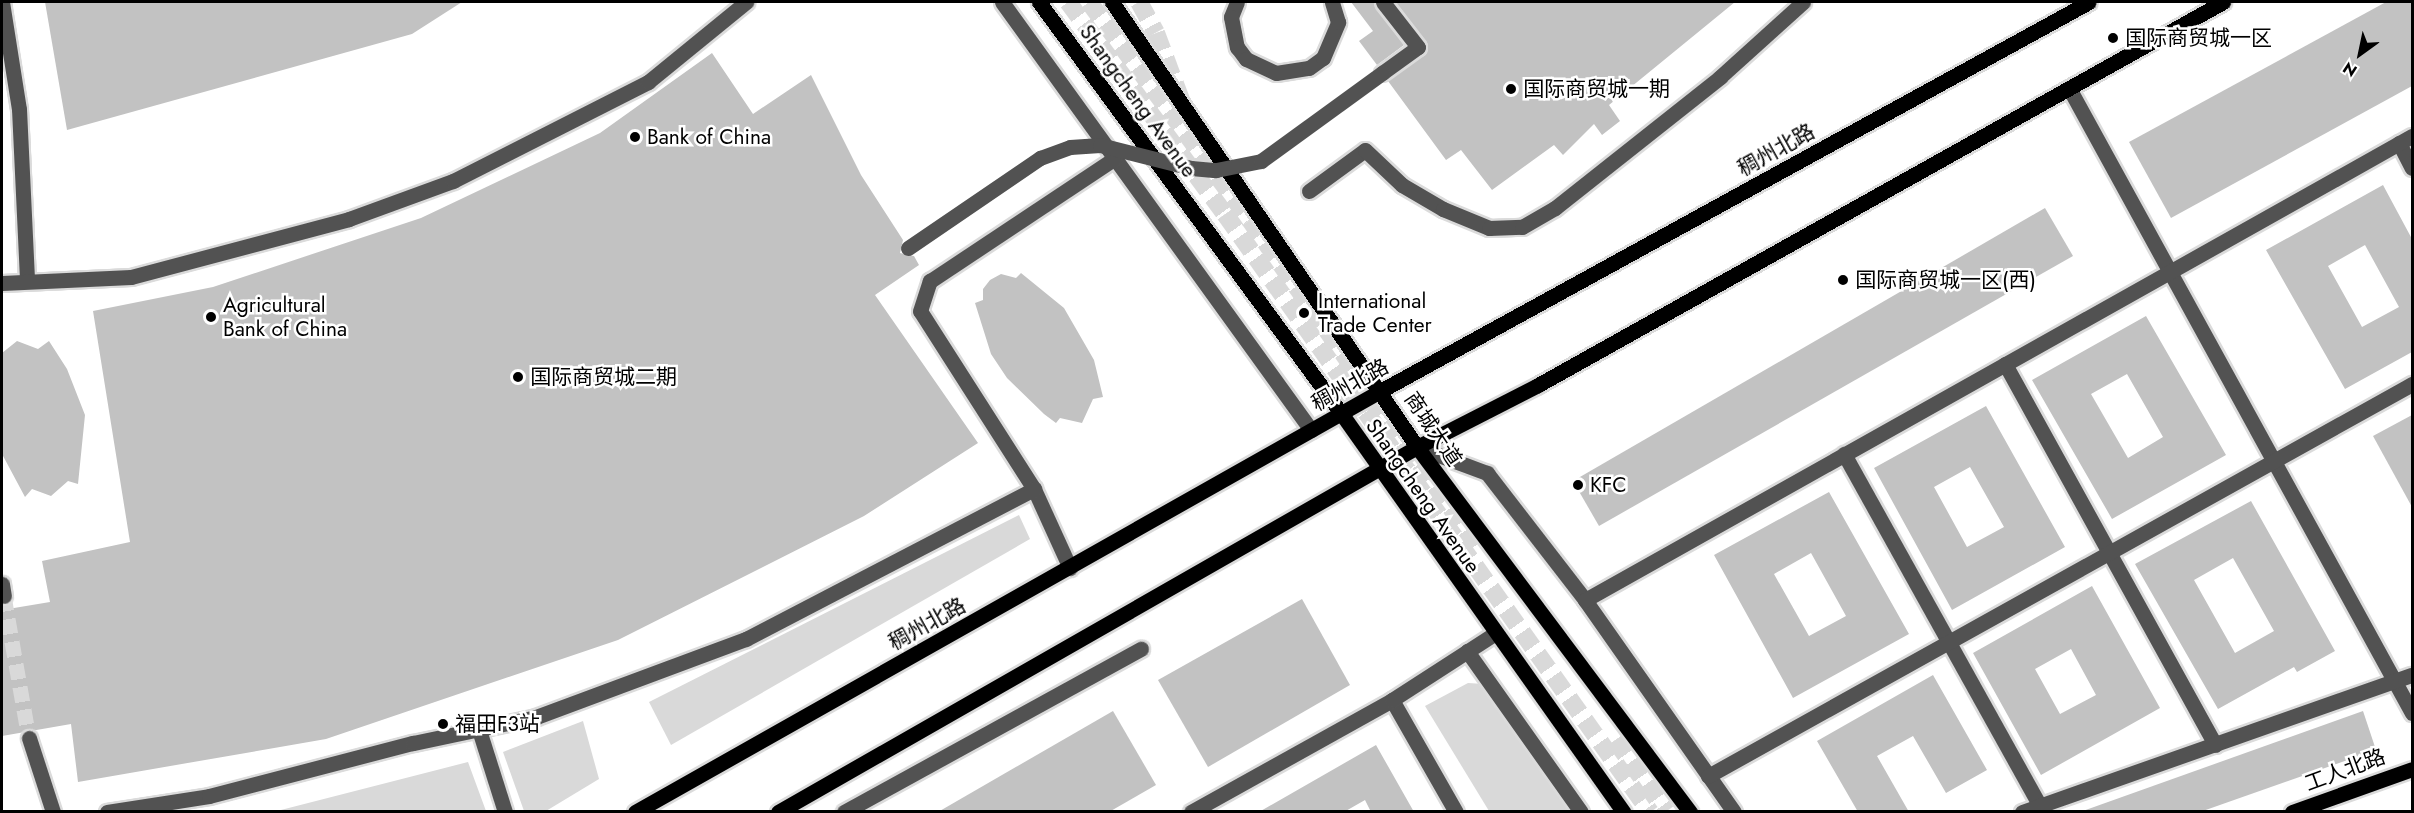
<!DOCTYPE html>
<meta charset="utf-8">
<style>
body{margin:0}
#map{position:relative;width:2414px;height:813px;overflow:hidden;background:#fff;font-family:Jost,"Noto Sans SC",sans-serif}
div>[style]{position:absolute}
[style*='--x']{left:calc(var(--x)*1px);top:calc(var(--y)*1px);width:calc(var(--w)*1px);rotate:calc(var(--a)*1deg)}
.green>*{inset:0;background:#d9d9d9}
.building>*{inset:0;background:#c2c2c2}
.minor-tunnel>*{height:15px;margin-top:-7.5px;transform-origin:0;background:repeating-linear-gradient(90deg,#d9d9d9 0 15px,transparent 0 23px)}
.highway-tunnel>*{height:18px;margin-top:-9px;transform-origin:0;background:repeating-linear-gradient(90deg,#d9d9d9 0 18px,transparent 0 27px)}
.roads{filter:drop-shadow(2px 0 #dbdbdb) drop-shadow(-2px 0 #dbdbdb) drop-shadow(0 2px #dbdbdb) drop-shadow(0 -2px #dbdbdb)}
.minor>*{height:15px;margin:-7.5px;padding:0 7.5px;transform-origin:7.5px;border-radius:7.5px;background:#525252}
.major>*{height:15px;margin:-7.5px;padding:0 7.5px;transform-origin:7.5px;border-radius:7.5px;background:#000}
.minor-bridge>*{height:15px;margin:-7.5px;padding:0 7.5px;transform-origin:7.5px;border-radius:7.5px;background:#525252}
.dots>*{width:16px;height:16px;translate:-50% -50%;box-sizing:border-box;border:3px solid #fff;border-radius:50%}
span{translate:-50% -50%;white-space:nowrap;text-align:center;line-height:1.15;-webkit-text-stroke:5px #fff;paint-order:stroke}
.poi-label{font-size:21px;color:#000}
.left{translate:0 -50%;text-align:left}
.street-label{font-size:21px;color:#000}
.frame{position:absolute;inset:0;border:3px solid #000;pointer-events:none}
.north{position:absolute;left:2330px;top:24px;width:60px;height:60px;-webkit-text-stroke:4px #fff;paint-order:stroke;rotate:213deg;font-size:16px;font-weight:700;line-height:24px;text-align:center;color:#000}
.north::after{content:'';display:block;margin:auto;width:21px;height:27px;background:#000;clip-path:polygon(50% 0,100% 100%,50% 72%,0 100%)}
</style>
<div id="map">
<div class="green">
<div style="clip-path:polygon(1019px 515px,1030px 539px,671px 745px,649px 702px)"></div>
<div style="clip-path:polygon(1468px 683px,1484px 684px,1574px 811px,1489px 811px,1425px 706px)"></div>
<div style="clip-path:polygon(583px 721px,599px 779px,546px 811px,524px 811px,503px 752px)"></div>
<div style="clip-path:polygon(468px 762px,486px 811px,276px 811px,277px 811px)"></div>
</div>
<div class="building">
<div style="clip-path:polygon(45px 2px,462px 2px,412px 34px,67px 130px)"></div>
<div style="clip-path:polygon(1351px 2px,1373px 2px,1404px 45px,1377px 65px,1359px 41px,1373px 31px)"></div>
<div style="clip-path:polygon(1395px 2px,1735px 2px,1609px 105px,1620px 121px,1602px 135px,1594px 124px,1563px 155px,1554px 145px,1492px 190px,1461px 150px,1446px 160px,1388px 81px,1424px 55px,1428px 46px)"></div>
<div style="clip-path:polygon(2386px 2px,2412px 2px,2412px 86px,2171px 218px,2129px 142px)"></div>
<div style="clip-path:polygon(712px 53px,753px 114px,811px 75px,861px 175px,903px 240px,900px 253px,914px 256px,919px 265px,875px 295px,978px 443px,864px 516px,618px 640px,326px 739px,78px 782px,71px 724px,2px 736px,2px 610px,50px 602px,42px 561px,130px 542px,93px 311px,213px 287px,421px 218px,600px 133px)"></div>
<div style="clip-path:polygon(evenodd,2383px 185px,2412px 239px,2412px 352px,2345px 389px,2266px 250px,2383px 185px,2365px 245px,2399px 307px,2362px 327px,2328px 266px,2365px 245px)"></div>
<div style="clip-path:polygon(2045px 208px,2073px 256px,1599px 526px,1573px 481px)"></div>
<div style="clip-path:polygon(1021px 273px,1064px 308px,1094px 360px,1103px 397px,1093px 399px,1082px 423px,1060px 418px,1056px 423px,1044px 414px,1007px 378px,991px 354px,975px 303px,983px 300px,983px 289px,990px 280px,1001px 274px,1016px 278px)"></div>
<div style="clip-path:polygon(evenodd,2146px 316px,2226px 455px,2112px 519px,2032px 380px,2146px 316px,2127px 374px,2163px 437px,2128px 458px,2091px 394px,2127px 374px)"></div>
<div style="clip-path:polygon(17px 341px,38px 349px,49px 341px,67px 369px,85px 415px,78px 484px,68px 481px,51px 496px,32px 489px,25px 497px,2px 454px,2px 353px)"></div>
<div style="clip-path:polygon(evenodd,1986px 406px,2065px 547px,1952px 610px,1874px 468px,1986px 406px,1970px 467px,2004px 527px,1967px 547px,1934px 487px,1970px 467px)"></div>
<div style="clip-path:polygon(2412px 415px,2412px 507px,2373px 436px)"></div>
<div style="clip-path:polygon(evenodd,1829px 492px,1909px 634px,1793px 698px,1714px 555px,1829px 492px,1811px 553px,1846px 616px,1809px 636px,1774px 574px,1811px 553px)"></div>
<div style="clip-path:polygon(evenodd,2251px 501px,2335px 651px,2297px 672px,2294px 667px,2218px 709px,2135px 564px,2251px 501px,2233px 558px,2274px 631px,2235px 653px,2194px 580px,2233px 558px)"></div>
<div style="clip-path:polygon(evenodd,2092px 586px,2160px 708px,2041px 775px,1973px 653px,2092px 586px,2071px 649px,2096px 695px,2060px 714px,2035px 669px,2071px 649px)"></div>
<div style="clip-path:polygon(1302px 599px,1350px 685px,1208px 767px,1158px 680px)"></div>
<div style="clip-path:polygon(1933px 675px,1987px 770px,1946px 793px,1913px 736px,1877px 756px,1909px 812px,1858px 812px,1817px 741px)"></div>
<div style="clip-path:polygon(1113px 711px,1156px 785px,1109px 812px,938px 812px)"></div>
<div style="clip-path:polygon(2363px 711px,2376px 750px,2200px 812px,2080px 812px)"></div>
<div style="clip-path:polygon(1376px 745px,1414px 812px,1371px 812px,1365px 800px,1344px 812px,1259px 812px)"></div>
</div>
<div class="minor-tunnel">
<div style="--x:4;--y:596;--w:144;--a:80"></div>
</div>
<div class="highway-tunnel">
<div style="--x:1068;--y:2;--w:264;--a:53.5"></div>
<div style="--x:1225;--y:214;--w:734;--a:54.6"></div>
<div style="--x:1089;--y:2;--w:271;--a:53.6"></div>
<div style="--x:1250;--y:220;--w:404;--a:55.1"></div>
<div style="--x:1139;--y:2;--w:35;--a:61"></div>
<div style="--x:1156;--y:33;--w:72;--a:69.5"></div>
<div style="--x:1615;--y:740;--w:88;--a:54.7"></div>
</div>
<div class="roads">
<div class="minor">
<div style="--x:2;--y:2;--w:108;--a:81"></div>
<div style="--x:19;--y:109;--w:172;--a:87.3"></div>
<div style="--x:1002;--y:2;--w:528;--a:54.17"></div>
<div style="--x:1237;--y:2;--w:16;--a:112"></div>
<div style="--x:1231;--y:17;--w:31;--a:79"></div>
<div style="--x:1237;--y:47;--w:15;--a:53"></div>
<div style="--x:1246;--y:59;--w:33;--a:25"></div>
<div style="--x:1276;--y:73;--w:33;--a:-9"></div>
<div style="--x:1309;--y:68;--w:17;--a:-36"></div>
<div style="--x:1323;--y:58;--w:39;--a:-67"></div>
<div style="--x:1338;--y:22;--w:21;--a:-107"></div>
<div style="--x:1382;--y:73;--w:44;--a:-35.8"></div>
<div style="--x:1418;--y:47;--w:57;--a:-127.9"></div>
<div style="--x:2069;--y:88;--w:713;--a:61.24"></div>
<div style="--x:2399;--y:143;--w:28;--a:63"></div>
<div style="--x:1309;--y:191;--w:69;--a:-36.2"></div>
<div style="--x:1365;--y:150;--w:51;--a:43.4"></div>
<div style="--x:1402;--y:185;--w:48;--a:30.3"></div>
<div style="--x:1443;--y:209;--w:50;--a:22.4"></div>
<div style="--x:1489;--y:228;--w:33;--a:-2"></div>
<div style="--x:1522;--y:227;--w:38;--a:-30"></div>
<div style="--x:1555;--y:208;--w:211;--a:-38.4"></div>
<div style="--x:1720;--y:77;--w:112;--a:-42.1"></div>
<div style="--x:2;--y:283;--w:129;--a:-2.7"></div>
<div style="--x:131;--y:277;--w:226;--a:-14.9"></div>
<div style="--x:349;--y:219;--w:111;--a:-20.1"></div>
<div style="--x:453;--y:181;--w:219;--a:-26.9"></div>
<div style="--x:648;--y:82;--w:127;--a:-39.2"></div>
<div style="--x:2005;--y:364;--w:435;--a:61.1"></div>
<div style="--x:1417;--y:447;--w:75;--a:20.4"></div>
<div style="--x:1487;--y:473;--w:160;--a:52.3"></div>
<div style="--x:1585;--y:600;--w:259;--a:54.9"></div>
<div style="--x:1844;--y:454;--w:403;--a:60.9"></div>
<div style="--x:1070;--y:568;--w:87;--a:-114.5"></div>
<div style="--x:1034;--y:489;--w:211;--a:-122.6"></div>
<div style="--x:920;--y:311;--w:32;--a:-72"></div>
<div style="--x:930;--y:281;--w:222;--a:-33.6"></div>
<div style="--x:2;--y:584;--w:12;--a:81"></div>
<div style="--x:1585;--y:600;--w:948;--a:-29.3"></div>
<div style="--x:1467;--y:651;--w:197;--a:54.7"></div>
<div style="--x:1392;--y:700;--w:129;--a:60.3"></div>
<div style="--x:479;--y:730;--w:86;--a:72.4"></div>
<div style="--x:29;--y:738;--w:78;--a:72"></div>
<div style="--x:1708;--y:776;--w:806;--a:-29.11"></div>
<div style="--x:107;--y:812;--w:103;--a:-8.9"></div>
<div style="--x:209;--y:796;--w:211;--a:-14.6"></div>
<div style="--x:413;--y:743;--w:126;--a:-11.9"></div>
<div style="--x:536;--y:717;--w:224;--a:-20.4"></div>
<div style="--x:746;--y:639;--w:325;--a:-27.5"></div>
<div style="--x:844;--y:812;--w:339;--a:-28.8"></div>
<div style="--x:1191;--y:812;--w:230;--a:-29.1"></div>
<div style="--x:1392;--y:700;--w:121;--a:-32.9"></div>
<div style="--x:2022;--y:812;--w:413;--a:-19.4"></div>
</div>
<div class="major">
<div style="--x:1039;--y:2;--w:510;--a:53.69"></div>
<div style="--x:1341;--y:413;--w:489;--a:54.7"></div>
<div style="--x:1112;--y:2;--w:539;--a:55.57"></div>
<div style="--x:1417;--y:447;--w:456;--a:53.2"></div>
<div style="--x:635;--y:812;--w:858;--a:-29.46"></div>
<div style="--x:1382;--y:390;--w:806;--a:-28.76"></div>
<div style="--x:778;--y:812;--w:736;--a:-29.74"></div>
<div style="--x:1417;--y:447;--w:136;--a:-27.1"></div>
<div style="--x:1538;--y:385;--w:785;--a:-29.21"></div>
<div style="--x:2292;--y:812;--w:127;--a:-19.7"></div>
</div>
</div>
<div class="minor-bridge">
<div style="--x:908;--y:248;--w:160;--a:-34.3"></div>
<div style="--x:1040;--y:158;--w:32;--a:-20"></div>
<div style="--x:1070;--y:147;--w:30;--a:-4"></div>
<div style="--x:1100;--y:145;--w:94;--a:14.2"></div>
<div style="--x:1191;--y:168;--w:25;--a:5"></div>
<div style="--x:1216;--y:170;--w:46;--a:-11.3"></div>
<div style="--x:1261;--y:161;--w:150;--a:-36"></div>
</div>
<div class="dots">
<div style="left:2113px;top:38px;background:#000"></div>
<div style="left:1511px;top:89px;background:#000"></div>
<div style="left:635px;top:137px;background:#000"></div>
<div style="left:1843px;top:280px;background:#000"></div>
<div style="left:1304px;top:313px;background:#000"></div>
<div style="left:211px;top:317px;background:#000"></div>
<div style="left:518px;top:377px;background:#000"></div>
<div style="left:1578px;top:485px;background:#000"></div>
<div style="left:443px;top:724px;background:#000"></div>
</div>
<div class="poi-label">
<span class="left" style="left:2125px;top:38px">国际商贸城一区</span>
<span class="left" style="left:1523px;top:89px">国际商贸城一期</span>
<span class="left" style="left:647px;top:137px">Bank of China</span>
<span class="left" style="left:1855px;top:280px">国际商贸城一区(西)</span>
<span class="left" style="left:1318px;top:313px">International<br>Trade Center</span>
<span class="left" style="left:223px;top:317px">Agricultural<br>Bank of China</span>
<span class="left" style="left:530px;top:377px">国际商贸城二期</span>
<span class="left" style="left:1590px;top:485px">KFC</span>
<span class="left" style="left:455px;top:724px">福田F3站</span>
</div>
<div class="street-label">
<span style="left:1138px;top:101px;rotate:54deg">Shangcheng Avenue</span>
<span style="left:1776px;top:150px;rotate:-29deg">稠州北路</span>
<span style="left:1350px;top:385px;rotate:-29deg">稠州北路</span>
<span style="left:1433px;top:429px;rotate:56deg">商城大道</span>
<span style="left:1423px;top:496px;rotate:55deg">Shangcheng Avenue</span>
<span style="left:927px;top:624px;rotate:-29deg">稠州北路</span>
<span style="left:2345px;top:770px;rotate:-20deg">工人北路</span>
</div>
<div class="frame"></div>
<div class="north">N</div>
</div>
